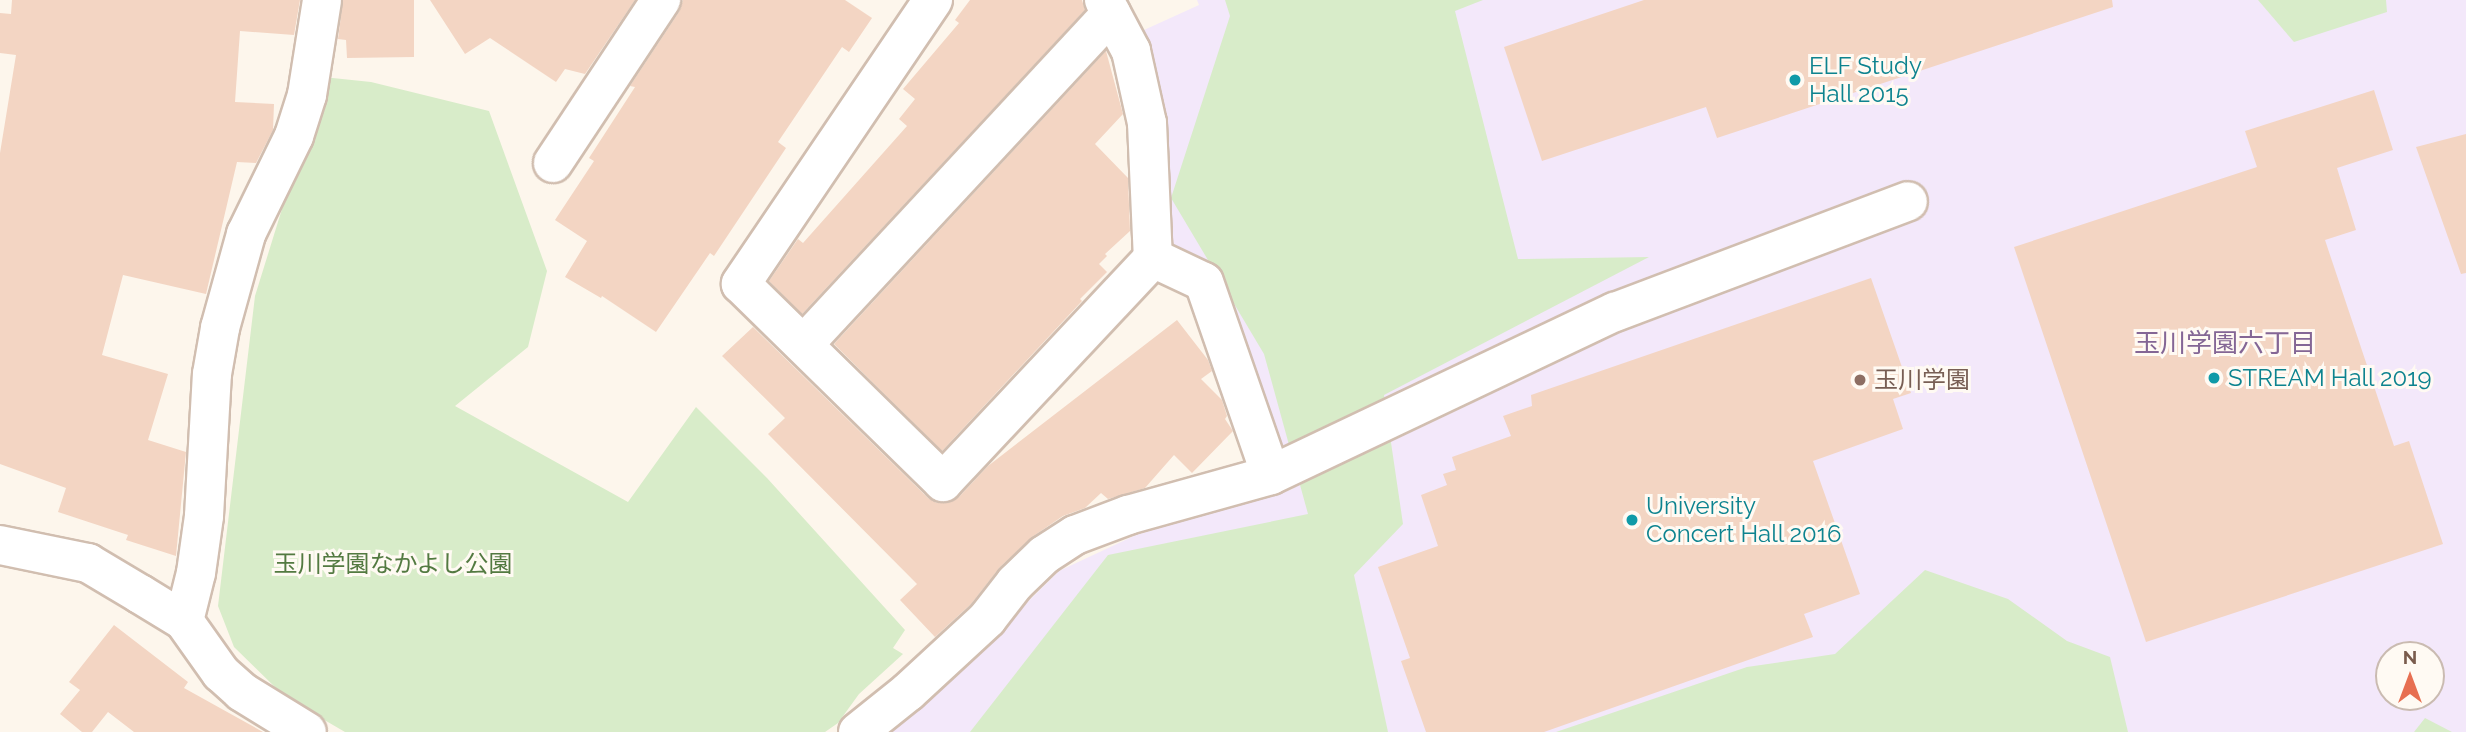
<!DOCTYPE html>
<meta charset="utf-8">
<style>
body{margin:0}
#map{position:relative;width:2466px;height:732px;overflow:hidden;background:#fdf6ec;font-family:Raleway,"Noto Sans JP",sans-serif}
div>[style]{position:absolute}
[style*='--x']{left:calc(var(--x)*1px);top:calc(var(--y)*1px);width:calc(var(--w)*1px);rotate:calc(var(--a)*1deg)}
.education>*{inset:0;background:#f3e8fa}
.green>*{inset:0;background:#d8ecc9}
.building>*{inset:0;background:#f3d5c3}
.roads{filter:drop-shadow(2px 0 #d1beb0) drop-shadow(-2px 0 #d1beb0) drop-shadow(0 2px #d1beb0) drop-shadow(0 -2px #d1beb0)}
.minor>*{height:38px;margin:-19px;padding:0 19px;transform-origin:19px;border-radius:19px;background:#fff}
.dots>*{width:19px;height:19px;translate:-50% -50%;box-sizing:border-box;border:4px solid #fffaf3;border-radius:50%}
span{translate:-50% -50%;white-space:nowrap;text-align:center;line-height:1.15;-webkit-text-stroke:6px #fffaf3;paint-order:stroke}
.culture-label{font-size:24px;color:#0d838f}
.left{translate:0 -50%;text-align:left}
.education-label{font-size:24px;color:#785e54}
.park-label{font-size:24px;color:#537a41}
.neighbourhood-label{font-size:26px;color:#846695}
.north{position:absolute;left:2375px;top:641px;width:70px;height:70px;box-sizing:border-box;background:#fffaf3;border:2px solid #cabbb1;border-radius:50%;rotate:0deg;font-size:19px;font-weight:700;line-height:28px;text-align:center;color:#7a5c4d}
.north::after{content:'';display:block;margin:auto;width:24px;height:32px;background:#e76f51;clip-path:polygon(50% 0,100% 100%,50% 72%,0 100%)}
</style>
<div id="map">
<div class="education">
<div style="clip-path:polygon(evenodd,1197px 0,2466px 0,2466px 732px,885px 732px,933px 695px,1059px 571px,1136px 535px,1293px 489px,1215px 271px,1167px 244px,1133px 35px,1199px 5px,1197px 0,2389px 655px,2431px 655px,2431px 697px,2389px 697px,2389px 655px)"></div>
</div>
<div class="green">
<div style="clip-path:polygon(1225px 0,1483px 0,1455px 11px,1518px 259px,1649px 257px,1384px 395px,1403px 524px,1354px 575px,1388px 732px,970px 732px,1108px 555px,1308px 514px,1264px 354px,1171px 198px,1230px 16px)"></div>
<div style="clip-path:polygon(2258px 0,2386px 0,2387px 12px,2294px 42px)"></div>
<div style="clip-path:polygon(323px 77px,371px 82px,489px 111px,547px 271px,528px 347px,455px 406px,628px 502px,696px 407px,767px 478px,905px 630px,893px 648px,903px 654px,859px 694px,838px 723px,825px 732px,345px 732px,285px 697px,234px 647px,218px 606px,255px 296px)"></div>
<div style="clip-path:polygon(1925px 570px,2008px 599px,2067px 641px,2110px 657px,2128px 732px,1556px 732px,1747px 667px,1835px 654px)"></div>
<div style="clip-path:polygon(2425px 718px,2452px 732px,2414px 732px)"></div>
</div>
<div class="building">
<div style="clip-path:polygon(12px 0,300px 0,294px 35px,240px 31px,235px 102px,274px 104px,273px 130px,256px 163px,237px 162px,206px 294px,123px 275px,102px 355px,168px 374px,148px 440px,186px 452px,176px 556px,126px 540px,128px 535px,58px 512px,66px 488px,0 464px,0 153px,16px 55px,0 53px,0 13px,11px 14px)"></div>
<div style="clip-path:polygon(343px 0,414px 0,414px 57px,347px 58px,346px 40px,338px 39px)"></div>
<div style="clip-path:polygon(430px 0,635px 0,585px 74px,565px 69px,556px 82px,490px 38px,465px 54px)"></div>
<div style="clip-path:polygon(683px 0,845px 0,872px 18px,849px 52px,842px 47px,778px 142px,786px 148px,714px 256px,710px 253px,656px 332px,602px 296px,601px 298px,565px 277px,587px 241px,555px 220px,594px 161px,589px 158px,635px 87px,630px 86px,679px 12px)"></div>
<div style="clip-path:polygon(970px 0,1082px 0,1085px 10px,802px 314px,769px 281px,798px 239px,803px 243px,907px 126px,899px 119px,915px 99px,903px 89px,959px 23px,955px 20px)"></div>
<div style="clip-path:polygon(1644px 0,2112px 0,2113px 7px,1717px 138px,1706px 107px,1542px 161px,1504px 47px)"></div>
<div style="clip-path:polygon(1106px 51px,1123px 114px,1095px 144px,1128px 178px,1130px 231px,1105px 254px,1107px 256px,1099px 264px,1107px 272px,1080px 299px,1082px 301px,942px 451px,834px 344px)"></div>
<div style="clip-path:polygon(2374px 90px,2393px 150px,2337px 168px,2356px 230px,2325px 240px,2394px 446px,2409px 441px,2443px 544px,2146px 642px,2014px 247px,2257px 167px,2245px 131px)"></div>
<div style="clip-path:polygon(2466px 134px,2466px 273px,2461px 274px,2416px 147px)"></div>
<div style="clip-path:polygon(1871px 278px,1911px 393px,1893px 399px,1903px 429px,1813px 461px,1860px 594px,1804px 614px,1813px 637px,1544px 732px,1426px 732px,1401px 661px,1410px 658px,1378px 567px,1438px 546px,1421px 495px,1447px 485px,1443px 474px,1456px 470px,1452px 457px,1511px 436px,1503px 416px,1532px 406px,1531px 395px)"></div>
<div style="clip-path:polygon(1177px 320px,1208px 360px,1212px 371px,1201px 379px,1222px 400px,1227px 416px,1225px 419px,1233px 431px,1192px 473px,1174px 455px,1145px 488px,1108px 499px,1101px 493px,1085px 508px,1063px 516px,1032px 537px,1000px 567px,971px 604px,935px 637px,900px 600px,917px 584px,768px 434px,785px 418px,722px 356px,753px 327px,928px 498px,937px 503px,948px 503px,959px 497px,988px 466px)"></div>
<div style="clip-path:polygon(114px 625px,188px 682px,184px 688px,263px 732px,134px 732px,108px 712px,92px 732px,82px 732px,60px 714px,80px 690px,69px 682px)"></div>
</div>
<div class="roads">
<div class="minor">
<div style="--x:933;--y:0;--w:343;--a:124.1"></div>
<div style="--x:741;--y:284;--w:283;--a:44.4"></div>
<div style="--x:943;--y:482;--w:307;--a:-46.8"></div>
<div style="--x:1104;--y:0;--w:58;--a:62.1"></div>
<div style="--x:1131;--y:51;--w:74;--a:77.5"></div>
<div style="--x:1147;--y:123;--w:135;--a:87.5"></div>
<div style="--x:1153;--y:258;--w:56;--a:25.2"></div>
<div style="--x:1204;--y:282;--w:204;--a:70.9"></div>
<div style="--x:553;--y:163;--w:196;--a:-56.5"></div>
<div style="--x:804;--y:344;--w:451;--a:-47.1"></div>
<div style="--x:0;--y:545;--w:90;--a:11.6"></div>
<div style="--x:88;--y:563;--w:61;--a:30.8"></div>
<div style="--x:140;--y:594;--w:52;--a:31.5"></div>
<div style="--x:184;--y:621;--w:64;--a:54.6"></div>
<div style="--x:221;--y:673;--w:28;--a:42"></div>
<div style="--x:242;--y:692;--w:76;--a:31.6"></div>
<div style="--x:184;--y:621;--w:49;--a:-76"></div>
<div style="--x:196;--y:573;--w:58;--a:-82"></div>
<div style="--x:204;--y:516;--w:142;--a:-86.8"></div>
<div style="--x:212;--y:374;--w:47;--a:-80.1"></div>
<div style="--x:220;--y:328;--w:98;--a:-74.5"></div>
<div style="--x:246;--y:234;--w:109;--a:-63.9"></div>
<div style="--x:294;--y:136;--w:43;--a:-72.4"></div>
<div style="--x:307;--y:95;--w:96;--a:-81"></div>
<div style="--x:858;--y:732;--w:64;--a:-38.7"></div>
<div style="--x:908;--y:692;--w:108;--a:-42.7"></div>
<div style="--x:987;--y:619;--w:46;--a:-52.1"></div>
<div style="--x:1015;--y:583;--w:40;--a:-44"></div>
<div style="--x:1044;--y:555;--w:37;--a:-33"></div>
<div style="--x:1075;--y:535;--w:57;--a:-20.7"></div>
<div style="--x:1128;--y:515;--w:148;--a:-15.6"></div>
<div style="--x:1271;--y:475;--w:381;--a:-25.4"></div>
<div style="--x:1615;--y:312;--w:313;--a:-20.7"></div>
</div>
</div>
<div class="dots">
<div style="left:1795px;top:80px;background:#0f9aa8"></div>
<div style="left:2214px;top:378px;background:#0f9aa8"></div>
<div style="left:1860px;top:380px;background:#8d6e63"></div>
<div style="left:1632px;top:520px;background:#0f9aa8"></div>
</div>
<div class="culture-label">
<span class="left" style="left:1809px;top:80px">ELF Study<br>Hall 2015</span>
<span class="left" style="left:2228px;top:378px">STREAM Hall 2019</span>
<span class="left" style="left:1646px;top:520px">University<br>Concert Hall 2016</span>
</div>
<div class="education-label">
<span class="left" style="left:1874px;top:380px">玉川学園</span>
</div>
<div class="park-label">
<span style="left:393px;top:564px">玉川学園なかよし公園</span>
</div>
<div class="neighbourhood-label">
<span style="left:2225px;top:344px">玉川学園六丁目</span>
</div>
<div class="north">N</div>
</div>
